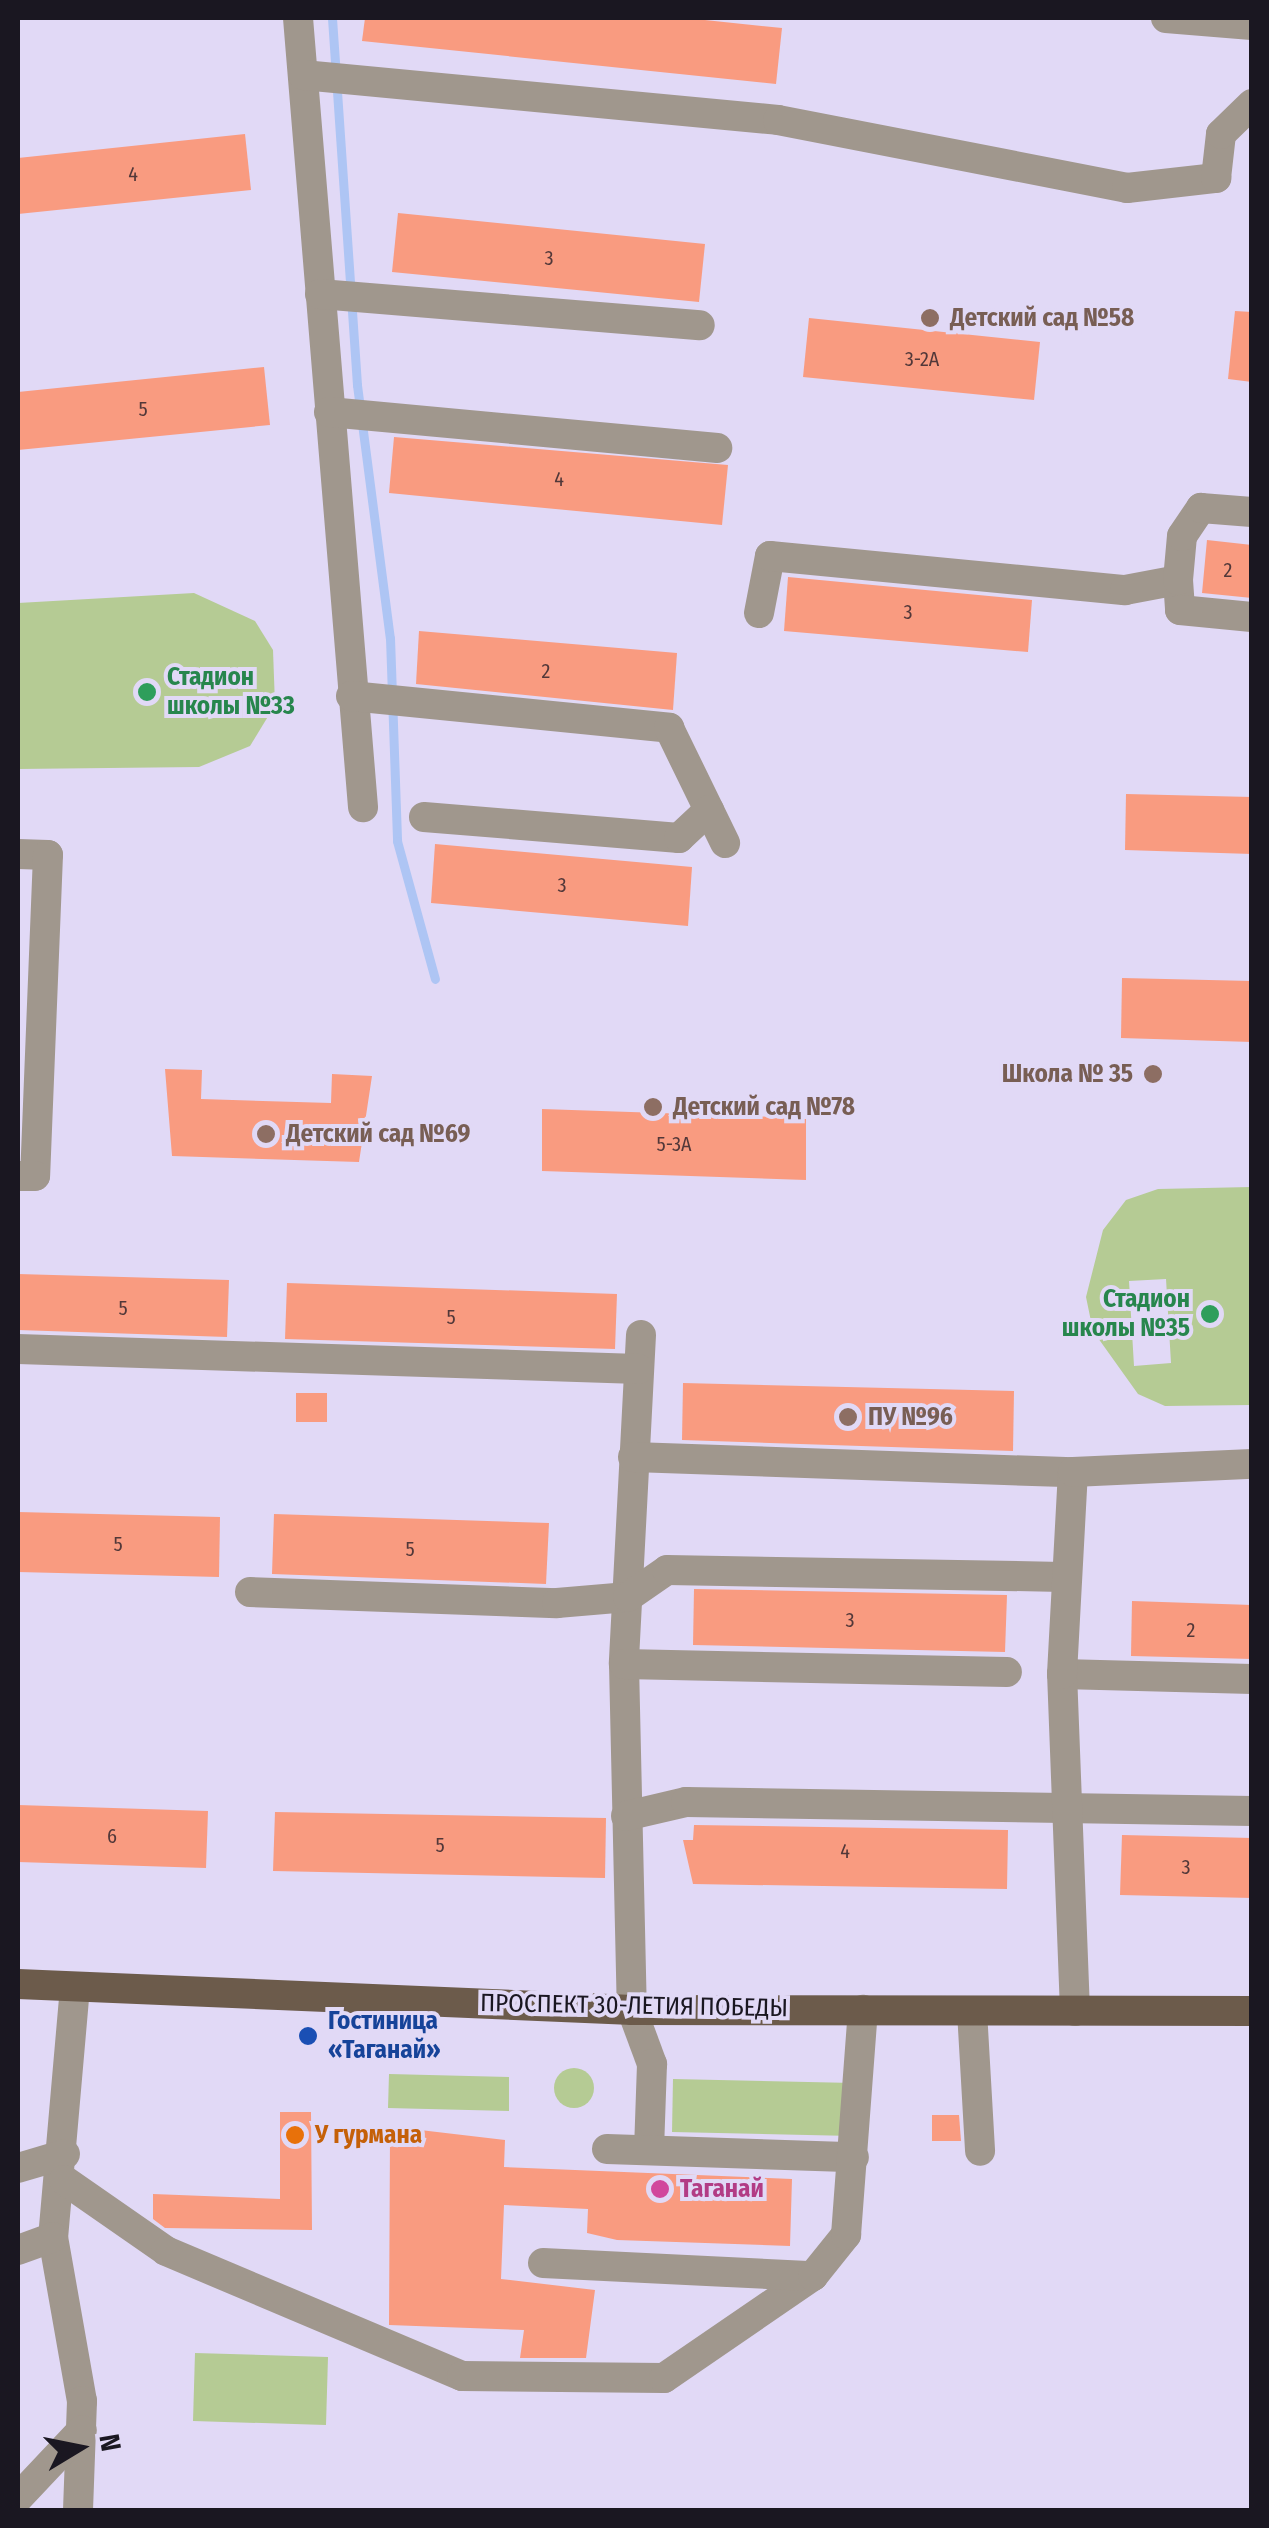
<!DOCTYPE html>
<meta charset="utf-8">
<style>
body{margin:0}
#map{position:relative;width:1269px;height:2528px;overflow:hidden;background:#e1d9f6;font-family:"Fira Sans Condensed",sans-serif}
div>[style]{position:absolute}
[style*='--x']{left:calc(var(--x)*1px);top:calc(var(--y)*1px);width:calc(var(--w)*1px);rotate:calc(var(--a)*1deg)}
.green>*{inset:0;background:#b5cb94}
.round{border-radius:50%}
.stream>*{height:9px;margin:-4.5px;padding:0 4.5px;transform-origin:4.5px;border-radius:4.5px;background:#aec5f4}
.building>*{inset:0;background:#f99b80}
.minor>*{height:30px;margin:-15px;padding:0 15px;transform-origin:15px;border-radius:15px;background:#a0978d}
.major>*{height:30px;margin:-15px;padding:0 15px;transform-origin:15px;border-radius:15px;background:#6c5b4b}
.dots>*{width:28px;height:28px;translate:-50% -50%;box-sizing:border-box;border:5px solid #e1d9f6;border-radius:50%}
span{translate:-50% -50%;white-space:nowrap;text-align:center;line-height:1.15;-webkit-text-stroke:8px #e1d9f6;paint-order:stroke}
.number-label{font-size:20px;color:#523839}
.number-label span{-webkit-text-stroke-width:0}
.education-label{font-size:25px;color:#785e54;font-weight:700}
.left{translate:0 -50%;text-align:left}
.right{translate:-100% -50%;text-align:right}
.leisure-label{font-size:25px;color:#27864d;font-weight:700}
.street-label{font-size:25px;color:#1a1721}
.transit-label{font-size:25px;color:#164399;font-weight:700}
.food-label{font-size:25px;color:#c56008;font-weight:700}
.hotel-label{font-size:25px;color:#b23c85;font-weight:700}
.frame{position:absolute;inset:0;border:20px solid #1a1721;pointer-events:none}
.north{position:absolute;left:30px;top:2398px;width:100px;height:100px;-webkit-text-stroke:8px #e1d9f6;paint-order:stroke;rotate:80deg;font-size:28px;font-weight:700;line-height:40px;text-align:center;color:#1a1721}
.north::after{content:'';display:block;margin:auto;width:35px;height:45px;background:#1a1721;clip-path:polygon(50% 0,100% 100%,50% 72%,0 100%)}
</style>
<div id="map">
<div class="green">
<div style="clip-path:polygon(194px 593px,255px 621px,273px 650px,275px 705px,250px 746px,199px 767px,18px 769px,18px 603px)"></div>
<div style="clip-path:polygon(evenodd,1251px 1187px,1251px 1405px,1165px 1406px,1138px 1394px,1093px 1331px,1086px 1297px,1103px 1230px,1126px 1200px,1158px 1189px,1251px 1187px,1166px 1279px,1171px 1363px,1134px 1366px,1129px 1281px,1166px 1279px)"></div>
<div class="round" style="left:554px;top:2068px;width:40px;height:40px"></div>
<div style="clip-path:polygon(389px 2074px,509px 2077px,509px 2111px,388px 2108px)"></div>
<div style="clip-path:polygon(673px 2079px,854px 2083px,853px 2136px,672px 2132px)"></div>
<div style="clip-path:polygon(195px 2353px,328px 2357px,326px 2425px,193px 2421px)"></div>
</div>
<div class="stream">
<div style="--x:332;--y:18;--w:368;--a:86.1"></div>
<div style="--x:357;--y:385;--w:255;--a:82.6"></div>
<div style="--x:390;--y:638;--w:203;--a:88"></div>
<div style="--x:397;--y:841;--w:143;--a:74.6"></div>
</div>
<div class="building">
<div style="clip-path:polygon(365px 18px,686px 18px,782px 28px,776px 84px,362px 41px)"></div>
<div style="clip-path:polygon(245px 134px,251px 190px,18px 214px,18px 158px)"></div>
<div style="clip-path:polygon(398px 213px,705px 244px,699px 302px,392px 272px)"></div>
<div style="clip-path:polygon(1235px 311px,1252px 312px,1252px 382px,1228px 379px)"></div>
<div style="clip-path:polygon(809px 318px,1040px 342px,1034px 400px,803px 377px)"></div>
<div style="clip-path:polygon(264px 367px,270px 425px,18px 450px,18px 392px)"></div>
<div style="clip-path:polygon(394px 437px,728px 465px,722px 525px,389px 493px)"></div>
<div style="clip-path:polygon(1207px 540px,1252px 545px,1252px 598px,1202px 593px)"></div>
<div style="clip-path:polygon(788px 577px,1032px 600px,1028px 652px,784px 631px)"></div>
<div style="clip-path:polygon(419px 631px,677px 653px,673px 710px,416px 684px)"></div>
<div style="clip-path:polygon(1126px 794px,1252px 797px,1252px 854px,1125px 850px)"></div>
<div style="clip-path:polygon(435px 844px,692px 867px,688px 926px,431px 903px)"></div>
<div style="clip-path:polygon(1122px 978px,1252px 981px,1252px 1042px,1121px 1038px)"></div>
<div style="clip-path:polygon(165px 1069px,202px 1070px,201px 1099px,331px 1103px,332px 1074px,372px 1076px,359px 1162px,172px 1156px)"></div>
<div style="clip-path:polygon(542px 1109px,806px 1118px,806px 1180px,542px 1171px)"></div>
<div style="clip-path:polygon(18px 1274px,229px 1280px,227px 1337px,18px 1330px)"></div>
<div style="clip-path:polygon(287px 1283px,617px 1294px,615px 1349px,285px 1339px)"></div>
<div style="clip-path:polygon(683px 1383px,1014px 1391px,1013px 1451px,682px 1440px)"></div>
<div style="clip-path:polygon(296px 1393px,327px 1393px,327px 1422px,296px 1422px)"></div>
<div style="clip-path:polygon(18px 1512px,220px 1517px,219px 1577px,18px 1572px)"></div>
<div style="clip-path:polygon(274px 1514px,549px 1523px,546px 1584px,272px 1574px)"></div>
<div style="clip-path:polygon(694px 1589px,1007px 1595px,1005px 1652px,693px 1645px)"></div>
<div style="clip-path:polygon(1132px 1601px,1252px 1605px,1252px 1659px,1131px 1656px)"></div>
<div style="clip-path:polygon(18px 1805px,208px 1811px,206px 1868px,18px 1862px)"></div>
<div style="clip-path:polygon(275px 1812px,606px 1818px,605px 1878px,273px 1871px)"></div>
<div style="clip-path:polygon(694px 1825px,1008px 1830px,1007px 1889px,693px 1884px,683px 1840px,693px 1840px)"></div>
<div style="clip-path:polygon(1122px 1835px,1252px 1838px,1252px 1898px,1120px 1895px)"></div>
<div style="clip-path:polygon(280px 2112px,311px 2112px,312px 2230px,165px 2228px,153px 2219px,153px 2194px,280px 2199px)"></div>
<div style="clip-path:polygon(932px 2115px,959px 2115px,961px 2141px,932px 2141px)"></div>
<div style="clip-path:polygon(420px 2130px,505px 2140px,504px 2167px,792px 2179px,790px 2246px,617px 2240px,587px 2233px,588px 2209px,504px 2205px,501px 2279px,595px 2290px,586px 2358px,520px 2358px,524px 2330px,389px 2325px,390px 2136px)"></div>
</div>
<div class="minor">
<div style="--x:298;--y:18;--w:792;--a:85.29"></div>
<div style="--x:1166;--y:18;--w:86;--a:4.7"></div>
<div style="--x:303;--y:75;--w:477;--a:5.4"></div>
<div style="--x:778;--y:120;--w:356;--a:11"></div>
<div style="--x:1127;--y:188;--w:90;--a:-6.4"></div>
<div style="--x:1216;--y:178;--w:44;--a:-83.5"></div>
<div style="--x:1221;--y:134;--w:43;--a:-44.1"></div>
<div style="--x:320;--y:294;--w:381;--a:4.7"></div>
<div style="--x:329;--y:412;--w:390;--a:5.3"></div>
<div style="--x:1178;--y:580;--w:30;--a:86"></div>
<div style="--x:1180;--y:610;--w:72;--a:5.6"></div>
<div style="--x:759;--y:613;--w:58;--a:-79.1"></div>
<div style="--x:770;--y:556;--w:357;--a:5.5"></div>
<div style="--x:1125;--y:590;--w:54;--a:-10.7"></div>
<div style="--x:1178;--y:580;--w:44;--a:-84.8"></div>
<div style="--x:1182;--y:536;--w:34;--a:-56"></div>
<div style="--x:1201;--y:508;--w:51;--a:4.5"></div>
<div style="--x:351;--y:696;--w:320;--a:5.7"></div>
<div style="--x:669;--y:728;--w:128;--a:64"></div>
<div style="--x:424;--y:817;--w:256;--a:4.7"></div>
<div style="--x:679;--y:838;--w:41;--a:-43"></div>
<div style="--x:18;--y:854;--w:30;--a:2"></div>
<div style="--x:48;--y:855;--w:321;--a:92.3"></div>
<div style="--x:35;--y:1176;--w:17;--a:180"></div>
<div style="--x:641;--y:1335;--w:329;--a:93"></div>
<div style="--x:624;--y:1664;--w:346;--a:88.7"></div>
<div style="--x:632;--y:2010;--w:58;--a:69.7"></div>
<div style="--x:652;--y:2064;--w:85;--a:92"></div>
<div style="--x:18;--y:1349;--w:621;--a:1.84"></div>
<div style="--x:633;--y:1457;--w:440;--a:2"></div>
<div style="--x:250;--y:1592;--w:307;--a:2.1"></div>
<div style="--x:557;--y:1603;--w:71;--a:-4.8"></div>
<div style="--x:628;--y:1597;--w:47;--a:-34.7"></div>
<div style="--x:667;--y:1570;--w:396;--a:1"></div>
<div style="--x:624;--y:1664;--w:383;--a:1.2"></div>
<div style="--x:1062;--y:1674;--w:190;--a:1.5"></div>
<div style="--x:626;--y:1816;--w:62;--a:-13.1"></div>
<div style="--x:686;--y:1802;--w:566;--a:0.91"></div>
<div style="--x:75;--y:1987;--w:251;--a:95"></div>
<div style="--x:53;--y:2237;--w:167;--a:80"></div>
<div style="--x:82;--y:2401;--w:109;--a:92.1"></div>
<div style="--x:972;--y:2011;--w:140;--a:86.7"></div>
<div style="--x:1075;--y:2011;--w:337;--a:-92.2"></div>
<div style="--x:1062;--y:1674;--w:202;--a:-86.9"></div>
<div style="--x:1073;--y:1472;--w:179;--a:-2.6"></div>
<div style="--x:607;--y:2149;--w:247;--a:1.9"></div>
<div style="--x:18;--y:2168;--w:49;--a:-16.6"></div>
<div style="--x:64;--y:2180;--w:124;--a:34.8"></div>
<div style="--x:166;--y:2251;--w:321;--a:22.9"></div>
<div style="--x:462;--y:2376;--w:202;--a:0.6"></div>
<div style="--x:664;--y:2378;--w:181;--a:-34.4"></div>
<div style="--x:18;--y:2250;--w:37;--a:-20"></div>
<div style="--x:543;--y:2263;--w:270;--a:2.8"></div>
<div style="--x:813;--y:2276;--w:53;--a:-51.2"></div>
<div style="--x:846;--y:2235;--w:226;--a:-85.7"></div>
<div style="--x:18;--y:2498;--w:93;--a:-46.7"></div>
</div>
<div class="major">
<div style="--x:18;--y:1984;--w:615;--a:2.42"></div>
<div style="--x:632;--y:2010;--w:620;--a:0.09"></div>
</div>
<div class="dots">
<div style="left:930px;top:318px;background:#8d6e63"></div>
<div style="left:147px;top:692px;background:#2e9e5b"></div>
<div style="left:1153px;top:1074px;background:#8d6e63"></div>
<div style="left:653px;top:1107px;background:#8d6e63"></div>
<div style="left:266px;top:1134px;background:#8d6e63"></div>
<div style="left:1210px;top:1314px;background:#2e9e5b"></div>
<div style="left:848px;top:1417px;background:#8d6e63"></div>
<div style="left:308px;top:2036px;background:#1a4fb4"></div>
<div style="left:295px;top:2135px;background:#e8710a"></div>
<div style="left:660px;top:2189px;background:#d1479c"></div>
</div>
<div class="number-label">
<span style="left:133px;top:174px">4</span>
<span style="left:549px;top:258px">3</span>
<span style="left:922px;top:359px">3-2А</span>
<span style="left:143px;top:409px">5</span>
<span style="left:559px;top:479px">4</span>
<span style="left:1228px;top:570px">2</span>
<span style="left:908px;top:612px">3</span>
<span style="left:546px;top:671px">2</span>
<span style="left:562px;top:885px">3</span>
<span style="left:674px;top:1144px">5-3А</span>
<span style="left:123px;top:1308px">5</span>
<span style="left:451px;top:1317px">5</span>
<span style="left:118px;top:1544px">5</span>
<span style="left:410px;top:1549px">5</span>
<span style="left:850px;top:1620px">3</span>
<span style="left:1191px;top:1630px">2</span>
<span style="left:112px;top:1836px">6</span>
<span style="left:440px;top:1845px">5</span>
<span style="left:845px;top:1851px">4</span>
<span style="left:1186px;top:1867px">3</span>
</div>
<div class="education-label">
<span class="left" style="left:950px;top:318px">Детский сад №58</span>
<span class="right" style="left:1133px;top:1074px">Школа № 35</span>
<span class="left" style="left:673px;top:1107px">Детский сад №78</span>
<span class="left" style="left:286px;top:1134px">Детский сад №69</span>
<span class="left" style="left:868px;top:1417px">ПУ №96</span>
</div>
<div class="leisure-label">
<span class="left" style="left:167px;top:692px">Стадион<br>школы №33</span>
<span class="right" style="left:1190px;top:1314px">Стадион<br>школы №35</span>
</div>
<div class="street-label">
<span style="left:634px;top:2006px;rotate:1deg">ПРОСПЕКТ 30-ЛЕТИЯ ПОБЕДЫ</span>
</div>
<div class="transit-label">
<span class="left" style="left:328px;top:2036px">Гостиница<br>«Таганай»</span>
</div>
<div class="food-label">
<span class="left" style="left:315px;top:2135px">У гурмана</span>
</div>
<div class="hotel-label">
<span class="left" style="left:680px;top:2189px">Таганай</span>
</div>
<div class="frame"></div>
<div class="north">N</div>
</div>
